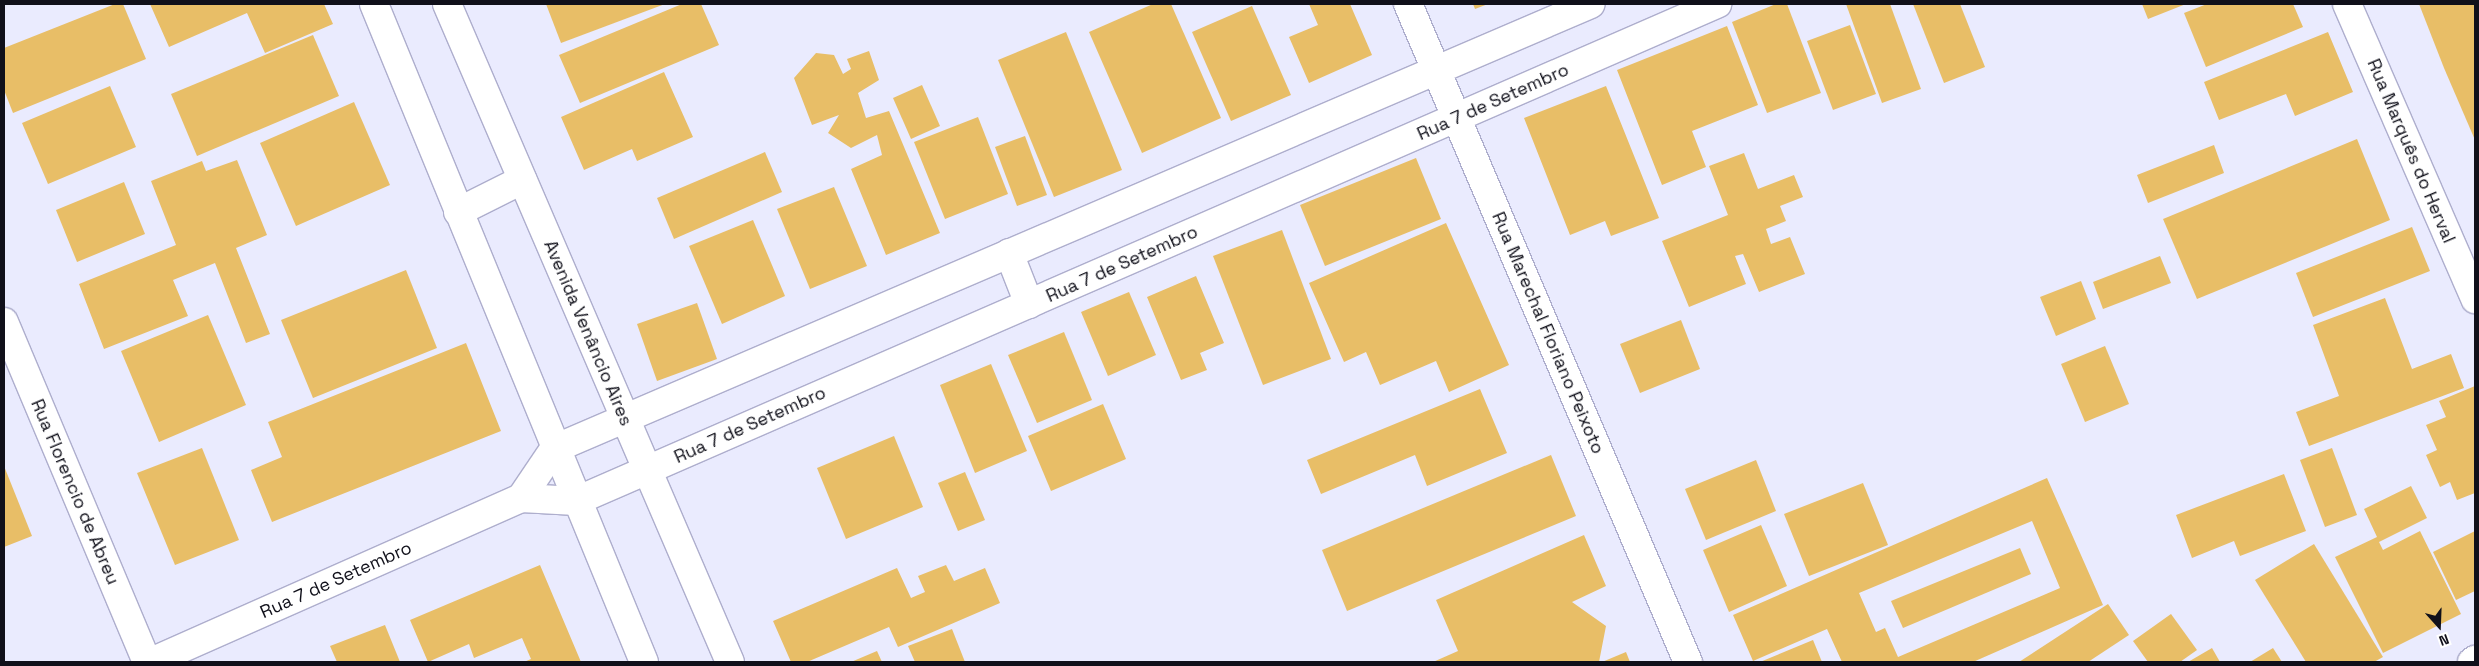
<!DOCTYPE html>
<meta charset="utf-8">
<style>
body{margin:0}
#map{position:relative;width:2479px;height:666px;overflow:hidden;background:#eaebfe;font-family:"Space Grotesk",sans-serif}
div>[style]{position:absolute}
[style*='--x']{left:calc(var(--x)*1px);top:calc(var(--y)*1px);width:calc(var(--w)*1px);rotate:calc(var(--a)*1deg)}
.building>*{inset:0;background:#e8be67}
.roads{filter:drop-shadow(1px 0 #aeaecd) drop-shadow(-1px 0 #aeaecd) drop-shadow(0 1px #aeaecd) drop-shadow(0 -1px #aeaecd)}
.street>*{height:28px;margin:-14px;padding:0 14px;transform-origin:14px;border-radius:14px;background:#fff}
.secondary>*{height:28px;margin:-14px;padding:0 14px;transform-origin:14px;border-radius:14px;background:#fff}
span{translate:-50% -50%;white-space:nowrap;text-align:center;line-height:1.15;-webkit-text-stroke:4px #fff;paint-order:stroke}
.street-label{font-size:18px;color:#10101a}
.frame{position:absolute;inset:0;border:5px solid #10101a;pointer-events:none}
.north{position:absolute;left:2414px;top:601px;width:50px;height:50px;-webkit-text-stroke:4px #fff;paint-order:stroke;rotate:160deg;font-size:14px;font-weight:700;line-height:20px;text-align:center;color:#10101a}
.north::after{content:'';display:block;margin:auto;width:18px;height:22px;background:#10101a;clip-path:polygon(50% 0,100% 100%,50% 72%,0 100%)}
</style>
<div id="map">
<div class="building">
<div style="clip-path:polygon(115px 4px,123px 4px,146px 59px,13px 113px,4px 90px,4px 48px)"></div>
<div style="clip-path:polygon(150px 4px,324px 4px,333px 24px,265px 53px,247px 13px,169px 47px)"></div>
<div style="clip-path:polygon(546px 4px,665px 4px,561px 43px)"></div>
<div style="clip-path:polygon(682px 4px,701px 4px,719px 45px,580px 103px,559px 55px)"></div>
<div style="clip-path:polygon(1153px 4px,1171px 4px,1221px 118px,1142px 153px,1089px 32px)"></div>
<div style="clip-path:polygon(1309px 4px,1350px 4px,1372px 55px,1309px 83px,1289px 37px,1318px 25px)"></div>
<div style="clip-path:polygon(1473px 4px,1488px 4px,1475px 9px)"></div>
<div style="clip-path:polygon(1776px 4px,1787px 4px,1821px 93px,1767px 113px,1732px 22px)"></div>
<div style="clip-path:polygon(1846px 4px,1890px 4px,1921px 89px,1882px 103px)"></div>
<div style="clip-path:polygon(1913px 4px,1960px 4px,1985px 67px,1944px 83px)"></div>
<div style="clip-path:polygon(2142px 4px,2186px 4px,2148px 19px)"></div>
<div style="clip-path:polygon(2207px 4px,2293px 4px,2303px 27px,2206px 67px,2184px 13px)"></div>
<div style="clip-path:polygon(2419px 4px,2475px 4px,2475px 140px,2444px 68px)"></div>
<div style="clip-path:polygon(1252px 6px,1291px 95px,1231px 121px,1192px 32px)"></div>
<div style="clip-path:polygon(1850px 25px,1876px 94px,1833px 110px,1807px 41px)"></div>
<div style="clip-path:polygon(1727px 26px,1758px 105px,1692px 131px,1706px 167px,1662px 185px,1617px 70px)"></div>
<div style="clip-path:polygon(1066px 32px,1122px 170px,1054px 197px,998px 60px)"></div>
<div style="clip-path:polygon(2328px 32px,2353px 92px,2295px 116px,2286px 94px,2219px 120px,2204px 82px)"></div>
<div style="clip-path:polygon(313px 35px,339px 96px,197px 156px,171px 94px)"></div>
<div style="clip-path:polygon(869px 51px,879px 80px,858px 93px,866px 118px,889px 111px,940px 233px,886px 255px,851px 169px,882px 155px,877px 135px,851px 148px,828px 133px,839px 115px,812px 125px,794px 78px,816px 53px,834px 55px,843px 74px,851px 69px,847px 59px)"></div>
<div style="clip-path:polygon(664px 72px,693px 137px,637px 161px,632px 149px,584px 170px,561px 117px)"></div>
<div style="clip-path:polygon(922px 85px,940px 126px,911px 139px,893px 98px)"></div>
<div style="clip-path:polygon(110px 86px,136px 147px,48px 184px,22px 123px)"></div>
<div style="clip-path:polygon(1606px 86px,1659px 218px,1611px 236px,1605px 221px,1570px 235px,1524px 118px)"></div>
<div style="clip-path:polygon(354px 102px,390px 185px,296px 226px,260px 143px)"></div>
<div style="clip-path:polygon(978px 117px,1008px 194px,945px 219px,914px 142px)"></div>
<div style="clip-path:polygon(1025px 136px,1047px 195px,1017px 206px,995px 147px)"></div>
<div style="clip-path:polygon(2357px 139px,2390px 220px,2197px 299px,2163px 219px)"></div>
<div style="clip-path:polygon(2214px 145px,2224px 173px,2148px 203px,2137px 175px)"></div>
<div style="clip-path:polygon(765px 152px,782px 192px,674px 239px,657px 198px)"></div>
<div style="clip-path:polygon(1744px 153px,1758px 189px,1794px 175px,1803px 197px,1780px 206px,1786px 221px,1766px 229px,1771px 244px,1790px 237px,1805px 274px,1759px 292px,1743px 254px,1735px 256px,1746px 284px,1689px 307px,1662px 241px,1728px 215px,1709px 166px)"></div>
<div style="clip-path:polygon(1416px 158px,1441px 219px,1325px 266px,1300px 205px)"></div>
<div style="clip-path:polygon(237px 160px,267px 235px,236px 248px,270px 334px,246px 343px,215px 263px,173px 280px,188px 316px,104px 349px,79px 284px,176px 245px,151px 181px,202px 161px,206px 171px)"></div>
<div style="clip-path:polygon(124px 182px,145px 234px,77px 262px,56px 210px)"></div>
<div style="clip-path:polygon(834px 187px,867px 266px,810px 289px,777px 209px)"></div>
<div style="clip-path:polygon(753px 220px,785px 296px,722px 324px,689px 246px)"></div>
<div style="clip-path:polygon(1446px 223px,1509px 365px,1449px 392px,1436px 361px,1380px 385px,1366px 352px,1344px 362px,1309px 283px)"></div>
<div style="clip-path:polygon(2412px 227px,2430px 271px,2313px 317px,2296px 273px)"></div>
<div style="clip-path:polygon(1282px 230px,1331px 359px,1263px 385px,1213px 256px)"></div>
<div style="clip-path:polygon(2160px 256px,2171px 283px,2103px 309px,2093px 282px)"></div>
<div style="clip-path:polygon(406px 270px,437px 348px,313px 398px,281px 320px)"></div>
<div style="clip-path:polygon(1196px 276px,1224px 343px,1200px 353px,1207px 370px,1181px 380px,1147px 297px)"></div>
<div style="clip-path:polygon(2081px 281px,2096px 319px,2056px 336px,2040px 297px)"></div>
<div style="clip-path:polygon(1129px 292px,1156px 355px,1108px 376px,1081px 312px)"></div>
<div style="clip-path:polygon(2385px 298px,2412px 369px,2451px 354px,2464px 388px,2309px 446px,2296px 412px,2339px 396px,2313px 325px)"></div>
<div style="clip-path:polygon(697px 303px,717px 359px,657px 381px,637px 324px)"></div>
<div style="clip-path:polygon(208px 315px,246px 405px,159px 442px,121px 351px)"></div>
<div style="clip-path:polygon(1681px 320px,1700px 369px,1640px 393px,1620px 344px)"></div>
<div style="clip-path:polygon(1064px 332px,1092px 400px,1037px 423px,1008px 355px)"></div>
<div style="clip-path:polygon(466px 343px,501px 431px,272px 522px,251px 470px,282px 457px,268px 422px)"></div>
<div style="clip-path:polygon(2105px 346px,2129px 404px,2085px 422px,2061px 364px)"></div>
<div style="clip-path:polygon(991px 364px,1027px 451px,975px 473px,940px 385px)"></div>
<div style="clip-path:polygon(2475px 386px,2475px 493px,2457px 500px,2450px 482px,2440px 487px,2426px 455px,2437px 450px,2426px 425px,2446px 417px,2439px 401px)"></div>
<div style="clip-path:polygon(1480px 389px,1507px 453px,1427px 486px,1415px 455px,1321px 494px,1307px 460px)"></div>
<div style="clip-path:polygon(1103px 404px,1126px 459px,1051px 491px,1028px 436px)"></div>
<div style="clip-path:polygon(894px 436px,923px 507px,846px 539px,817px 468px)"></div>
<div style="clip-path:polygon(202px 448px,239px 540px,175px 565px,137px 473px)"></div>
<div style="clip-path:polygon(2332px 448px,2357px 515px,2325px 527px,2300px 460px)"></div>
<div style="clip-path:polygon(1551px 455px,1576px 516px,1347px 611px,1322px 550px)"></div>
<div style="clip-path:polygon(1756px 460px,1776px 511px,1706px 540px,1685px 489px)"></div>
<div style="clip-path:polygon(4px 466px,32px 536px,4px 547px)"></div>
<div style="clip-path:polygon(965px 472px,985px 520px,958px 531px,938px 483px)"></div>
<div style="clip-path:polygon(2284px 474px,2306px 531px,2240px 556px,2234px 541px,2192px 558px,2176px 515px)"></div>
<div style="clip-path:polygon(evenodd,2047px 478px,2103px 605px,1973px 662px,1842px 662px,1827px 629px,1753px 661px,1733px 615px,2047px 478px,2032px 521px,2060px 588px,1898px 657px,1885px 628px,1876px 632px,1859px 593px,2032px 521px)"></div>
<div style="clip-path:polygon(1863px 483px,1888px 545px,1809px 576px,1784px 514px)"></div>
<div style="clip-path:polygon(2411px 486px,2427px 518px,2379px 542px,2383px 550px,2420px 531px,2461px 614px,2383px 653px,2335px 557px,2377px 537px,2364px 509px)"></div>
<div style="clip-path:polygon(1761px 525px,1787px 586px,1729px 612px,1703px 550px)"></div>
<div style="clip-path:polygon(2475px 531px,2475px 591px,2456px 600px,2433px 552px)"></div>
<div style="clip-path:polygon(1584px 535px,1606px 586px,1572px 602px,1606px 626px,1599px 662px,1433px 662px,1458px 651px,1436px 600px)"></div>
<div style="clip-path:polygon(2314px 544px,2383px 657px,2374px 662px,2306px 662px,2255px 580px)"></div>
<div style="clip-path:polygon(2020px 548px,2031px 574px,1903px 628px,1891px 601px)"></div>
<div style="clip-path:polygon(540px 565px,581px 662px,524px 662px,531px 659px,522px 638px,474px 658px,469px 644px,428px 662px,410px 620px)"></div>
<div style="clip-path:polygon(946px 565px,954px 581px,985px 568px,1000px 603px,898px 647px,889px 627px,807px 662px,791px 662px,773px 621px,897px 568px,911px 598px,925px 592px,918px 576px)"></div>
<div style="clip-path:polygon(2108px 604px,2129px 635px,2088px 662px,2019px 662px)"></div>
<div style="clip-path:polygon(2171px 614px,2197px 650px,2180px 662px,2148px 662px,2133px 641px)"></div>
<div style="clip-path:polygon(385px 625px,400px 662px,337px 662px,330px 646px)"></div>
<div style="clip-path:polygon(952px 629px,965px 662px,915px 662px,908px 646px)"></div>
<div style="clip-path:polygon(1813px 640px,1822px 662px,1760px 662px)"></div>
<div style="clip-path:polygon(2212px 648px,2220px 662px,2188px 662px)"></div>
<div style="clip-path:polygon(2273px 648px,2282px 662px,2250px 662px)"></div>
<div style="clip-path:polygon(877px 651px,882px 662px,851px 662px)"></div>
<div style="clip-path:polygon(1626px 652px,1630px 662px,1602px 662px)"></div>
</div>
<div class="roads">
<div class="street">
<div style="--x:4;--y:322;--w:369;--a:67.2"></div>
<div style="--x:521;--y:498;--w:59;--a:-56"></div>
<div style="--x:151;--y:662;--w:405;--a:-23.9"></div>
<div style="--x:521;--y:498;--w:55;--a:3.1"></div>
<div style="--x:2472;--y:662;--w:4;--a:-34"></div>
</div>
<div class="secondary">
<div style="--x:374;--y:4;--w:711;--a:67.69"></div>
<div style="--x:447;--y:4;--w:716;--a:66.73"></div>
<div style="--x:1408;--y:4;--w:715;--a:66.95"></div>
<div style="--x:2347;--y:4;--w:322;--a:66.5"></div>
<div style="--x:458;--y:212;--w:72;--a:-26.6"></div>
<div style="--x:1009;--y:253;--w:55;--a:68.6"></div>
<div style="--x:554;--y:449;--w:1128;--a:-23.23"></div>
<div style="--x:576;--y:501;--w:1245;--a:-23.54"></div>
</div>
</div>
<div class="street-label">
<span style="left:1493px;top:102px;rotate:-24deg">Rua 7 de Setembro</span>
<span style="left:2411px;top:151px;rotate:67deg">Rua Marquês do Herval</span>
<span style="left:1122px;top:264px;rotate:-24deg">Rua 7 de Setembro</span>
<span style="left:588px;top:333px;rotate:67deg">Avenida Venâncio Aires</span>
<span style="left:1548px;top:333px;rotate:67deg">Rua Marechal Floriano Peixoto</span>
<span style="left:750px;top:425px;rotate:-24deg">Rua 7 de Setembro</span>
<span style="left:75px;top:492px;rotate:67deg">Rua Florencio de Abreu</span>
<span style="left:336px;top:580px;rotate:-24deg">Rua 7 de Setembro</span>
</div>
<div class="frame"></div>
<div class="north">N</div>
</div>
